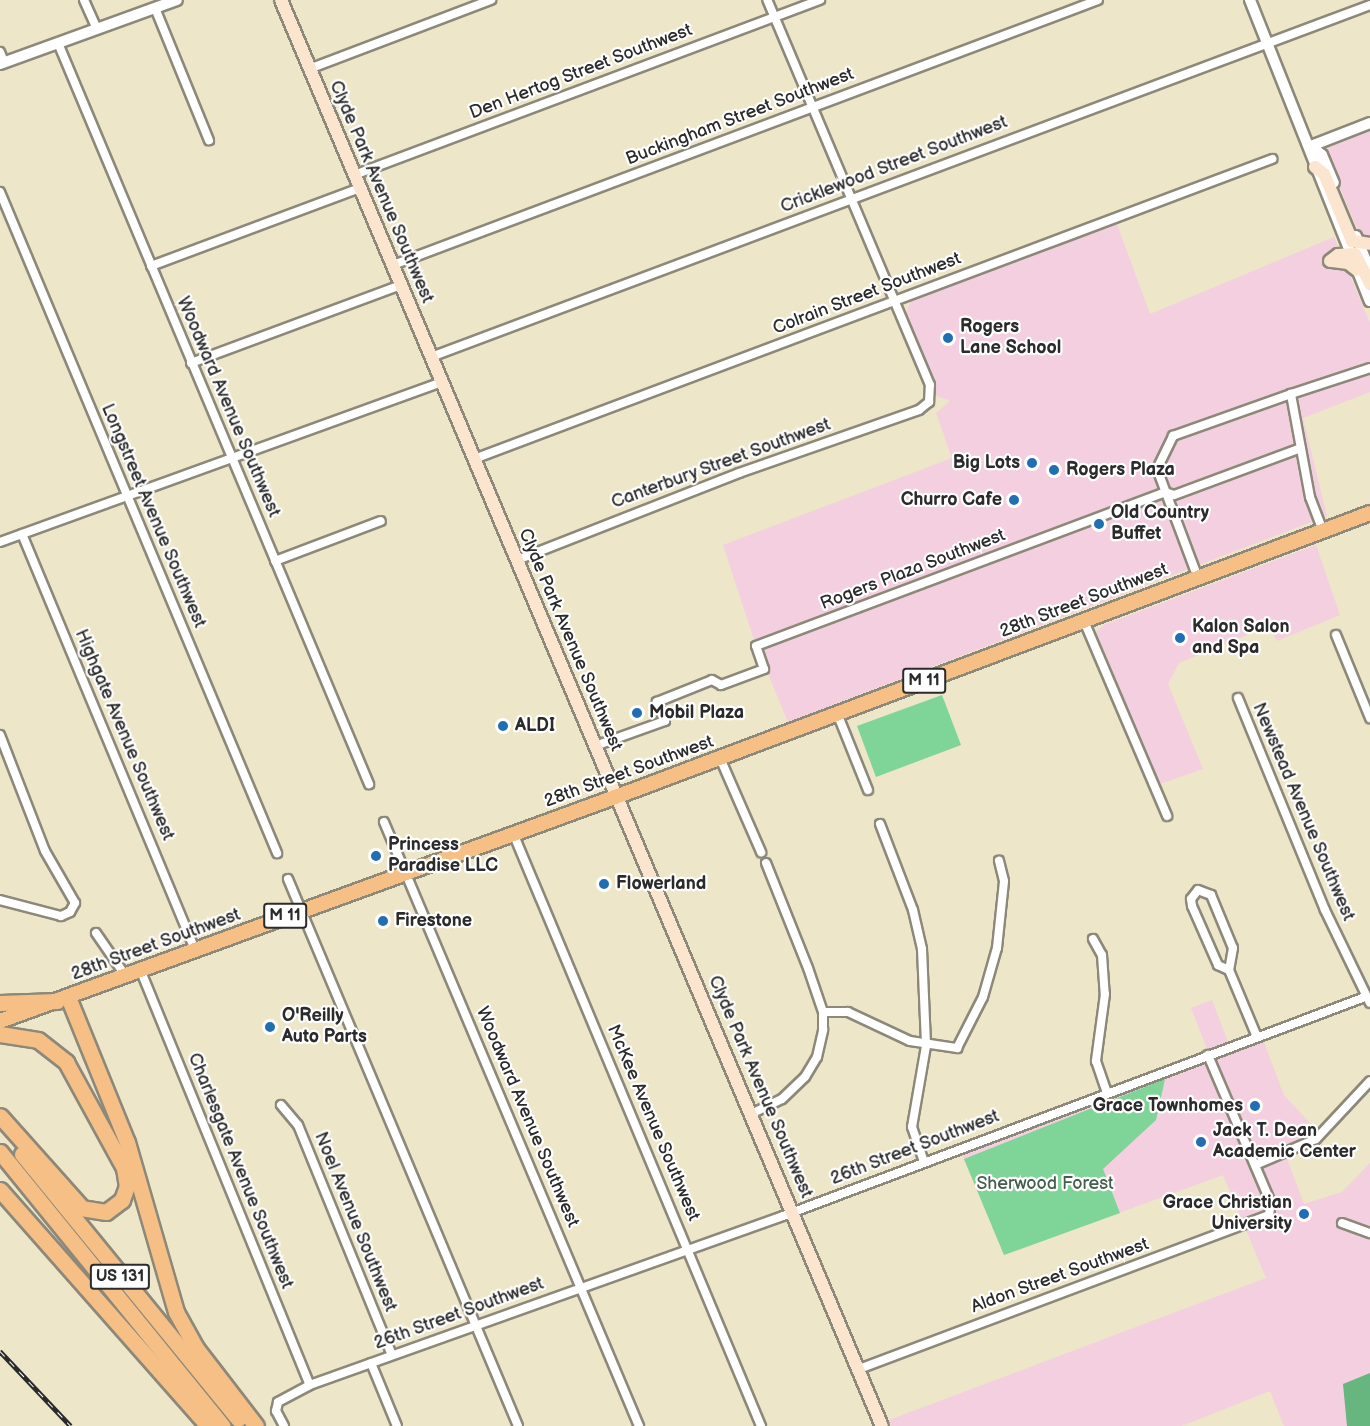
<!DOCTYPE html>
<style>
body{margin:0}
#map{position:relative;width:1370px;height:1426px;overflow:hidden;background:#ede6c9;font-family:"Balsamiq Sans",sans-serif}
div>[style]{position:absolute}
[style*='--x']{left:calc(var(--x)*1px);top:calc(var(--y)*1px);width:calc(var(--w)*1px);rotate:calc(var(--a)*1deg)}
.built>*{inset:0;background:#f3cfdf}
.green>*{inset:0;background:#7fd498}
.forest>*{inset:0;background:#67b680}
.roads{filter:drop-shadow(2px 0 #8c887a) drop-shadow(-2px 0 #8c887a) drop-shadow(0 2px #8c887a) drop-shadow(0 -2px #8c887a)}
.minor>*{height:8px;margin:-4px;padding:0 4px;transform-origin:4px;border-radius:4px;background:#fff}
.tertiary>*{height:10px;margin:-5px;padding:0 5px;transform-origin:5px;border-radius:5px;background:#fff}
.secondary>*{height:12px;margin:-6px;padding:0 6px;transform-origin:6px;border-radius:6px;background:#fbe5cf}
.primary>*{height:14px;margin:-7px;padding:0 7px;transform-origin:7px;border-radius:7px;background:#f5bf86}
.motorway>*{height:15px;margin:-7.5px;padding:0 7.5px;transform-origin:7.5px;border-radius:7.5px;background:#f5bf86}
.rail>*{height:4.5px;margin-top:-2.25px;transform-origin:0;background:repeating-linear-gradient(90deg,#fff 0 7px,#2b2b2b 0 14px);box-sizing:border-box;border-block:2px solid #2b2b2b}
.dots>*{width:16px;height:16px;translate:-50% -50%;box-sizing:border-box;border:3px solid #fff;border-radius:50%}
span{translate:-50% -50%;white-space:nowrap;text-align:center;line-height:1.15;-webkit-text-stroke:4.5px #fff;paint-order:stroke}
.shield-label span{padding:2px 4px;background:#fff;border:2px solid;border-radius:4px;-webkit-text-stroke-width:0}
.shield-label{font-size:16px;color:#2b2b2b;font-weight:700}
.street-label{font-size:18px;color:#2b2b2b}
.poi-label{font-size:18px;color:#2b2b2b;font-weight:700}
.left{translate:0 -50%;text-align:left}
.right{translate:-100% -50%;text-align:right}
.park-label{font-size:18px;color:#445e4c}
</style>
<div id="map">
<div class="built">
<div style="clip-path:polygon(1370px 131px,1370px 259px,1325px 152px,1329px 147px)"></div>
<div style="clip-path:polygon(1117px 224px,1150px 314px,1334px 237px,1370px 323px,1370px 392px,1303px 418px,1327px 516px,788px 722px,754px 640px,723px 545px,952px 458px,936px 413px,950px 401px,937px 396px,905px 315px,911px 301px)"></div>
<div style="clip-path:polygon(1316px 545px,1340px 615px,1277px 641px,1269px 626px,1179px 663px,1168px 684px,1203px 769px,1160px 784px,1096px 632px,1104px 625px)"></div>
<div style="clip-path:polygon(1212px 1000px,1230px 1047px,1261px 1035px,1284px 1095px,1321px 1135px,1285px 1153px,1304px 1204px,1342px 1192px,1370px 1163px,1370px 1426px,1284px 1426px,1270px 1391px,1182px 1426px,891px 1426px,889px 1420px,1266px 1278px,1223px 1175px,1004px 1255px,959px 1148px,1209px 1054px,1191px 1008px)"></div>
</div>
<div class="green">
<div style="clip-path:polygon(942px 695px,961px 745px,876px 777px,857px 726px)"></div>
<div style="clip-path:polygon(1165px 1079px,1156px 1120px,1103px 1169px,1120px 1213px,1004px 1255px,964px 1159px)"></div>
</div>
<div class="forest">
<div style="clip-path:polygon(1370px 1373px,1370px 1426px,1347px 1426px,1343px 1384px)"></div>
</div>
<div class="roads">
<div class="minor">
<div style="--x:84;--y:0;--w:32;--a:66"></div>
<div style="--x:155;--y:8;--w:143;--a:67.8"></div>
<div style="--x:58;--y:43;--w:804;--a:67.23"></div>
<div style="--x:0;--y:52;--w:11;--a:68"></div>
<div style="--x:309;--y:69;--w:195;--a:-20.8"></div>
<div style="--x:354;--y:175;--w:498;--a:-20.6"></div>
<div style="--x:0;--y:192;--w:717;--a:67.26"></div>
<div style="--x:393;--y:265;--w:753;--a:-20.6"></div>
<div style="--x:151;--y:266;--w:223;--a:-20.5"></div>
<div style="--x:431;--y:357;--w:1003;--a:-20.55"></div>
<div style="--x:191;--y:363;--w:224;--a:-20.4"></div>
<div style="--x:474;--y:459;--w:853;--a:-20.6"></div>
<div style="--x:1323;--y:531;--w:36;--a:-111"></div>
<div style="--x:1310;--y:497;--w:105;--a:-100.5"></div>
<div style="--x:1291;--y:394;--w:83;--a:-18.2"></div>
<div style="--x:22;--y:534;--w:450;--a:67.4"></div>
<div style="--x:0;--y:542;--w:470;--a:-19.9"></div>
<div style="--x:517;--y:560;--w:238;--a:-21.4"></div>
<div style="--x:739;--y:473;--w:191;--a:-19.3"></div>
<div style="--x:919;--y:410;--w:13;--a:-39"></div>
<div style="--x:929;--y:402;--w:17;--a:-87"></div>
<div style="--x:930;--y:385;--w:418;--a:-112.9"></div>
<div style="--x:275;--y:561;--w:113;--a:-20.7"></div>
<div style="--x:1198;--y:578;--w:116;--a:-110.6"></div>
<div style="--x:1157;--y:469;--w:37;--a:-64"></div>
<div style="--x:1173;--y:436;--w:125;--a:-19.6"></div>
<div style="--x:1084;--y:621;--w:212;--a:66.9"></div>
<div style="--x:1336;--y:635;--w:90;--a:67.7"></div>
<div style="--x:1238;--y:698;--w:229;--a:67.7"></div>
<div style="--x:1325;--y:910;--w:103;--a:64.2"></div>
<div style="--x:837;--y:713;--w:83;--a:68.1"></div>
<div style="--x:0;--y:735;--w:124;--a:68.8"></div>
<div style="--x:45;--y:851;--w:60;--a:60"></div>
<div style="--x:75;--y:903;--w:10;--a:119"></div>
<div style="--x:70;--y:912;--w:10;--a:156"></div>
<div style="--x:61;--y:916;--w:63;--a:-165.3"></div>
<div style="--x:595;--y:746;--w:74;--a:-19.7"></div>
<div style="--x:665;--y:721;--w:21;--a:-113"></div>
<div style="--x:657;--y:702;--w:59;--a:-21.8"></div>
<div style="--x:712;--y:680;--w:10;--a:29"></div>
<div style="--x:721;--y:685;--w:46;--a:-20.4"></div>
<div style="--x:764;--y:669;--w:24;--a:-109"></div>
<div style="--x:756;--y:646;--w:437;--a:-20.6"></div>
<div style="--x:1165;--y:492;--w:9;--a:18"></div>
<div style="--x:1174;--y:495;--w:135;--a:-20.3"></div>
<div style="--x:720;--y:758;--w:103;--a:66.4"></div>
<div style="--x:384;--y:822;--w:656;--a:67.11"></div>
<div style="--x:880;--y:824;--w:92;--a:69"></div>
<div style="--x:913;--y:910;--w:40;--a:77"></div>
<div style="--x:922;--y:949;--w:97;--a:87.6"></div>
<div style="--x:926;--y:1046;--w:82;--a:99.8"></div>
<div style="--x:912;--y:1127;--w:37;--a:71"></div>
<div style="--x:513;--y:833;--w:643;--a:67.3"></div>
<div style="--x:288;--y:879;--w:593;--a:67.19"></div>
<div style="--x:96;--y:933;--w:51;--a:55.4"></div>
<div style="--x:1093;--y:939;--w:18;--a:61"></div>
<div style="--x:1102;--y:955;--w:39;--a:86"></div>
<div style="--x:1105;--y:994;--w:68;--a:97.7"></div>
<div style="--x:1096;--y:1061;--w:34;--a:71"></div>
<div style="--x:140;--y:969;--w:449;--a:67.8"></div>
<div style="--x:1229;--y:970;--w:12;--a:-156"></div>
<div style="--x:1218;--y:965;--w:64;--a:-113.8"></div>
<div style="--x:1192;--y:906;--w:7;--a:-98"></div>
<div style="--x:1191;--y:899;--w:11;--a:-52"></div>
<div style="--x:1198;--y:890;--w:14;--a:21"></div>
<div style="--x:1211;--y:895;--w:57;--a:67.5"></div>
<div style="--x:1233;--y:948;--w:22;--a:100"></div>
<div style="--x:1229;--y:970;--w:73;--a:67.3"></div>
<div style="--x:823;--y:1012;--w:25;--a:0"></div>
<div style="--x:848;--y:1012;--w:68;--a:25.1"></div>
<div style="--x:910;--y:1041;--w:48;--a:8.5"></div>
<div style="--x:957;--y:1048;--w:57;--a:-63"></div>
<div style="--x:983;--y:997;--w:51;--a:-74.1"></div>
<div style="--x:997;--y:948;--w:67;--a:-84"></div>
<div style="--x:1004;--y:881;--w:21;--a:-104"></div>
<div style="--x:281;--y:1105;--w:26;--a:50"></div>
<div style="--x:298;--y:1125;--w:248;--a:67.8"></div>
<div style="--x:751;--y:1114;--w:34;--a:-26"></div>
<div style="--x:782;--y:1099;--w:32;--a:-44"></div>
<div style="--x:805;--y:1077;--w:23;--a:-59"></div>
<div style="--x:817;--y:1057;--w:28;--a:-77"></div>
<div style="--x:823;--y:1030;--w:18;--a:-90"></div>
<div style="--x:823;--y:1012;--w:46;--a:-108.8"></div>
<div style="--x:808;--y:968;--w:113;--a:-111.8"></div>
<div style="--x:1255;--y:1165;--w:66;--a:-23.1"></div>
<div style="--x:1316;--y:1139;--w:79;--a:-47"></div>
<div style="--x:1342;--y:1223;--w:30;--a:20"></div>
<div style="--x:371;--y:1363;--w:68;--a:67.6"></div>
<div style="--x:859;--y:1369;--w:438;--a:-20.6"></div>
<div style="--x:1269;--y:1215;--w:12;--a:-81"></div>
<div style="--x:1271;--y:1203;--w:161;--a:-113.1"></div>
<div style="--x:284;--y:1426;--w:17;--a:-118"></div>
<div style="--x:276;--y:1411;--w:9;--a:-77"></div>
<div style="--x:278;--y:1402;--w:36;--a:-28"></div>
<div style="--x:310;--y:1385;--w:502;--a:-19.66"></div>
<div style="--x:783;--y:1216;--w:622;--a:-20.62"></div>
</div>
<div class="tertiary">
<div style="--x:1250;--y:0;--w:324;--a:68.3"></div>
<div style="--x:0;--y:64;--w:188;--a:-19.9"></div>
<div style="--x:1311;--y:146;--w:14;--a:39"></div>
<div style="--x:1322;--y:155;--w:30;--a:67"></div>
<div style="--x:1311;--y:146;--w:63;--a:-21.3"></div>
<div style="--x:1356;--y:236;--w:37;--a:68"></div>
</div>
<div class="secondary">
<div style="--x:281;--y:0;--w:1547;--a:67.15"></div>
<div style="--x:1315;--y:167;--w:11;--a:38"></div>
<div style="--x:1324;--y:174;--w:73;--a:67.3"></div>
<div style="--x:1352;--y:241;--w:18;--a:9"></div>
<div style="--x:1330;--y:261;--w:10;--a:-37"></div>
<div style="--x:1338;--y:255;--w:17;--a:-3"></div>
<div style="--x:1355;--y:254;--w:34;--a:63"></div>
<div style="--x:1332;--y:261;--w:16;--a:7"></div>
<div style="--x:1348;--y:263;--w:11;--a:38"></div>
</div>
<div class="primary">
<div style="--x:0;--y:1021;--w:678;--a:-20.01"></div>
<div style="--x:637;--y:789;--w:783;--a:-20.63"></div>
</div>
<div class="motorway">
<div style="--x:68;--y:997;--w:157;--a:67.9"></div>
<div style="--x:127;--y:1142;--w:177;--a:73.9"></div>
<div style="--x:176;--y:1312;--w:41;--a:60.9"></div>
<div style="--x:196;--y:1348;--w:98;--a:52.4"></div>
<div style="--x:0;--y:1003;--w:57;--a:-2"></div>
<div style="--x:0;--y:1034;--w:38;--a:9"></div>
<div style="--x:38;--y:1040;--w:36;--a:38"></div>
<div style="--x:66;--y:1062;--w:121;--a:61.3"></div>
<div style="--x:124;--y:1168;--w:18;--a:81"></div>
<div style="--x:127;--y:1186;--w:15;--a:110"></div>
<div style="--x:122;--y:1200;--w:20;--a:143"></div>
<div style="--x:106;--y:1212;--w:24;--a:-171"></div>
<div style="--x:82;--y:1208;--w:123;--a:-131.7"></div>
<div style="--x:0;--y:1152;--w:353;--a:50.9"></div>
<div style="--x:22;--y:1154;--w:342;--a:50.8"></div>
<div style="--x:0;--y:1190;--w:315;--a:48.6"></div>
</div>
</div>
<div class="rail">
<div style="--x:0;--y:1351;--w:103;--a:46.6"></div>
</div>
<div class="dots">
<div style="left:948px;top:338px;background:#1f6fb2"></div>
<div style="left:1032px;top:463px;background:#1f6fb2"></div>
<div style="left:1054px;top:470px;background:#1f6fb2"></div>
<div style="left:1014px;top:500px;background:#1f6fb2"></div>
<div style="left:1099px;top:524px;background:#1f6fb2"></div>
<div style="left:1180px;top:638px;background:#1f6fb2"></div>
<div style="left:637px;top:713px;background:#1f6fb2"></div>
<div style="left:503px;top:726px;background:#1f6fb2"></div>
<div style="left:376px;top:856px;background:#1f6fb2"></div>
<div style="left:604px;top:884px;background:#1f6fb2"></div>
<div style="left:383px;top:921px;background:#1f6fb2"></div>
<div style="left:270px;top:1027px;background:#1f6fb2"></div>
<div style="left:1255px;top:1106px;background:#1f6fb2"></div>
<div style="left:1201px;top:1142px;background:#1f6fb2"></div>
<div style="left:1304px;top:1214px;background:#1f6fb2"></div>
</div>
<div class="shield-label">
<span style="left:924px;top:681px">M 11</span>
<span style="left:285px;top:916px">M 11</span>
<span style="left:120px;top:1277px">US 131</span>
</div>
<div class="street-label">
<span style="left:581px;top:72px;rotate:-21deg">Den Hertog Street Southwest</span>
<span style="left:740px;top:117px;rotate:-21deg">Buckingham Street Southwest</span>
<span style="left:894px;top:165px;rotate:-21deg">Cricklewood Street Southwest</span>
<span style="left:381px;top:192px;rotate:67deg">Clyde Park Avenue Southwest</span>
<span style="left:867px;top:294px;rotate:-21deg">Colrain Street Southwest</span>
<span style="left:228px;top:407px;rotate:67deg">Woodward Avenue Southwest</span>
<span style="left:721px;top:464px;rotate:-20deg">Canterbury Street Southwest</span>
<span style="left:153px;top:516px;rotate:67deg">Longstreet Avenue Southwest</span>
<span style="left:913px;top:570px;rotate:-21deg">Rogers Plaza Southwest</span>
<span style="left:1084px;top:601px;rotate:-21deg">28th Street Southwest</span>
<span style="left:570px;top:640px;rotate:67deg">Clyde Park Avenue Southwest</span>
<span style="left:124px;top:735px;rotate:67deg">Highgate Avenue Southwest</span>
<span style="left:629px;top:772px;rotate:-20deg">28th Street Southwest</span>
<span style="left:1303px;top:812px;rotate:67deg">Newstead Avenue Southwest</span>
<span style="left:156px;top:945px;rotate:-20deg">28th Street Southwest</span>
<span style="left:760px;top:1087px;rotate:67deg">Clyde Park Avenue Southwest</span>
<span style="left:527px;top:1117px;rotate:67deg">Woodward Avenue Southwest</span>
<span style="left:653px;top:1123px;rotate:67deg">McKee Avenue Southwest</span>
<span style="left:915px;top:1148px;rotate:-21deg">26th Street Southwest</span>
<span style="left:240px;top:1171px;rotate:68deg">Charlesgate Avenue Southwest</span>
<span style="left:355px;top:1222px;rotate:68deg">Noel Avenue Southwest</span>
<span style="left:1060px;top:1276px;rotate:-20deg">Aldon Street Southwest</span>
<span style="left:459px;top:1314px;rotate:-20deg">26th Street Southwest</span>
</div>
<div class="poi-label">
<span class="left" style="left:960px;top:338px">Rogers<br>Lane School</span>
<span class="right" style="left:1020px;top:463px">Big Lots</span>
<span class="left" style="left:1066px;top:470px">Rogers Plaza</span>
<span class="right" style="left:1002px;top:500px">Churro Cafe</span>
<span class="left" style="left:1111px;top:524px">Old Country<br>Buffet</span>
<span class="left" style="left:1192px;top:638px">Kalon Salon<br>and Spa</span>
<span class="left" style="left:649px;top:713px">Mobil Plaza</span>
<span class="left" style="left:515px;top:726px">ALDI</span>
<span class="left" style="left:388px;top:856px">Princess<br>Paradise LLC</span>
<span class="left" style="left:616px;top:884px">Flowerland</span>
<span class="left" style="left:395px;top:921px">Firestone</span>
<span class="left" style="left:282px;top:1027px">O'Reilly<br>Auto Parts</span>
<span class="right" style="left:1243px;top:1106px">Grace Townhomes</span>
<span class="left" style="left:1213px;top:1142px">Jack T. Dean<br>Academic Center</span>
<span class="right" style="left:1292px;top:1214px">Grace Christian<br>University</span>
</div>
<div class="park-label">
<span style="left:1045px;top:1184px">Sherwood Forest</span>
</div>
</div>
